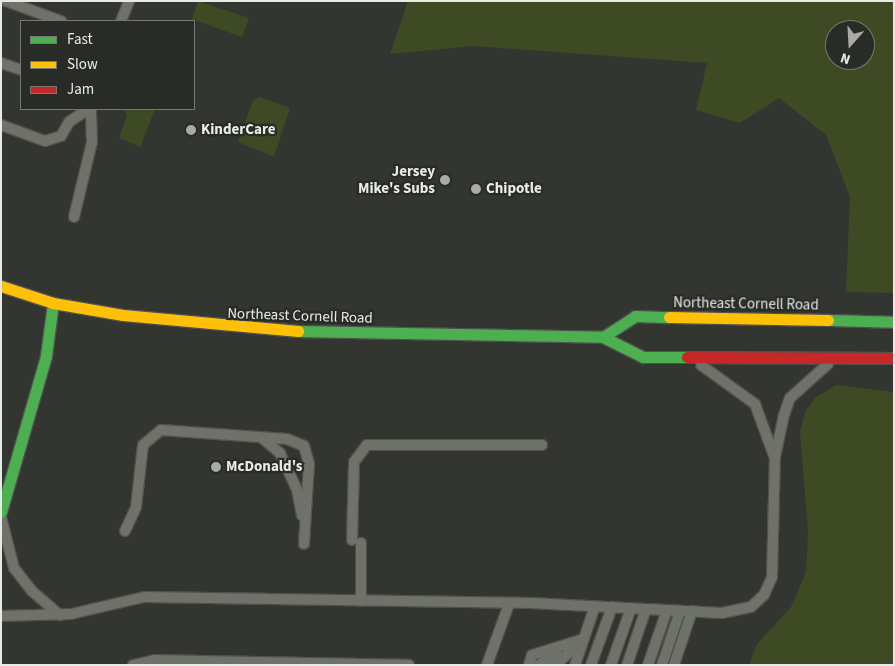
<!DOCTYPE html>
<style>
body{margin:0}
#map{position:relative;width:895px;height:666px;overflow:hidden;background:#333531;font-family:"Source Sans 3",sans-serif}
div>[style]{position:absolute}
[style*='--x']{left:calc(var(--x)*1px);top:calc(var(--y)*1px);width:calc(var(--w)*1px);rotate:calc(var(--a)*1deg)}
.green>*{inset:0;background:#3d4a23}
.roads{filter:drop-shadow(1px 0 #50514f) drop-shadow(-1px 0 #50514f) drop-shadow(0 1px #50514f) drop-shadow(0 -1px #50514f)}
.lane>*{height:10px;margin:-5px;padding:0 5px;transform-origin:5px;border-radius:5px;background:#6e7268}
.fast>*{height:11px;margin:-5.5px;padding:0 5.5px;transform-origin:5.5px;border-radius:5.5px;background:#4caf50}
.slow>*{height:11px;margin:-5.5px;padding:0 5.5px;transform-origin:5.5px;border-radius:5.5px;background:#ffc107}
.jam>*{height:11px;margin:-5.5px;padding:0 5.5px;transform-origin:5.5px;border-radius:5.5px;background:#c62828}
.dots>*{width:14px;height:14px;translate:-50% -50%;box-sizing:border-box;border:2px solid #292c26;border-radius:50%}
span{translate:-50% -50%;white-space:nowrap;text-align:center;line-height:1.15;-webkit-text-stroke:4.5px #292c26;paint-order:stroke}
.poi-label{font-size:15px;color:#e8eae6;font-weight:700}
.left{translate:0 -50%;text-align:left}
.right{translate:-100% -50%;text-align:right}
.street-label{font-size:15px;color:#e8eae6}
.frame{position:absolute;inset:0;border:2px solid #e8eae6;pointer-events:none}
.legend{position:absolute;left:20px;top:20px;width:175px;height:90px;box-sizing:border-box;background:#292c26;border:1px solid #757873;margin:0;padding:6px 9px;list-style:none;font-size:15px;color:#e8eae6}
.legend li{display:flex;align-items:center;gap:10px;height:25px}
.legend b{width:25px;border:1px solid #757873}
.north{position:absolute;left:825px;top:20px;width:50px;height:50px;box-sizing:border-box;background:#292c26;border:1px solid #757873;border-radius:50%;rotate:199deg;font-size:14px;font-weight:700;line-height:20px;text-align:center;color:#e8eae6}
.north::after{content:'';display:block;margin:auto;width:18px;height:22px;background:#a9aba7;clip-path:polygon(50% 0,100% 100%,50% 72%,0 100%)}
</style>
<div id="map">
<div class="green">
<div style="clip-path:polygon(198px 1px,249px 18px,242px 37px,192px 19px)"></div>
<div style="clip-path:polygon(evenodd,408px 1px,894px 1px,894px 293px,846px 292px,850px 197px,826px 135px,779px 98px,740px 123px,696px 110px,707px 63px,473px 46px,390px 54px,408px 1px,835px 30px,865px 30px,865px 60px,835px 60px,835px 30px)"></div>
<div style="clip-path:polygon(260px 97px,290px 108px,274px 157px,238px 142px,253px 100px)"></div>
<div style="clip-path:polygon(124px 109px,155px 109px,140px 147px,119px 138px,127px 116px)"></div>
<div style="clip-path:polygon(836px 385px,894px 392px,894px 665px,749px 665px,757px 644px,791px 607px,806px 572px,808px 532px,800px 432px,805px 412px,815px 398px)"></div>
</div>
<div class="roads">
<div class="lane">
<div style="--x:6;--y:1;--w:59;--a:20"></div>
<div style="--x:121;--y:21;--w:22;--a:-68"></div>
<div style="--x:1;--y:63;--w:21;--a:19"></div>
<div style="--x:1;--y:125;--w:47;--a:20"></div>
<div style="--x:45;--y:141;--w:17;--a:-17"></div>
<div style="--x:61;--y:136;--w:16;--a:-60"></div>
<div style="--x:69;--y:122;--w:23;--a:-34"></div>
<div style="--x:74;--y:217;--w:77;--a:-76.5"></div>
<div style="--x:92;--y:142;--w:33;--a:-92"></div>
<div style="--x:701;--y:365;--w:67;--a:35.8"></div>
<div style="--x:755;--y:404;--w:55;--a:69.9"></div>
<div style="--x:262;--y:438;--w:23;--a:40"></div>
<div style="--x:280;--y:453;--w:41;--a:65.3"></div>
<div style="--x:297;--y:490;--w:26;--a:79"></div>
<div style="--x:1;--y:517;--w:53;--a:75.7"></div>
<div style="--x:14;--y:568;--w:29;--a:52"></div>
<div style="--x:32;--y:591;--w:37;--a:41"></div>
<div style="--x:125;--y:531;--w:26;--a:-65"></div>
<div style="--x:136;--y:507;--w:62;--a:-83.6"></div>
<div style="--x:143;--y:445;--w:23;--a:-40"></div>
<div style="--x:161;--y:430;--w:126;--a:4.1"></div>
<div style="--x:287;--y:439;--w:18;--a:22"></div>
<div style="--x:304;--y:446;--w:19;--a:74"></div>
<div style="--x:309;--y:464;--w:80;--a:93.6"></div>
<div style="--x:352;--y:540;--w:78;--a:-88.5"></div>
<div style="--x:354;--y:462;--w:21;--a:-53"></div>
<div style="--x:367;--y:445;--w:175;--a:0"></div>
<div style="--x:361;--y:601;--w:58;--a:-90"></div>
<div style="--x:1;--y:616;--w:70;--a:-1.6"></div>
<div style="--x:71;--y:614;--w:75;--a:-13.1"></div>
<div style="--x:144;--y:597;--w:387;--a:0.9"></div>
<div style="--x:531;--y:603;--w:191;--a:3"></div>
<div style="--x:722;--y:613;--w:30;--a:-12"></div>
<div style="--x:751;--y:607;--w:18;--a:-43"></div>
<div style="--x:764;--y:595;--w:20;--a:-66"></div>
<div style="--x:772;--y:577;--w:120;--a:-88.6"></div>
<div style="--x:775;--y:457;--w:40;--a:-78"></div>
<div style="--x:783;--y:418;--w:21;--a:-71"></div>
<div style="--x:790;--y:398;--w:51;--a:-41.8"></div>
<div style="--x:133;--y:665;--w:22;--a:-13"></div>
<div style="--x:154;--y:660;--w:255;--a:1.1"></div>
<div style="--x:487;--y:665;--w:65;--a:-70.2"></div>
<div style="--x:529;--y:665;--w:10;--a:-73"></div>
<div style="--x:532;--y:655;--w:54;--a:-17.1"></div>
<div style="--x:539;--y:665;--w:21;--a:-35"></div>
<div style="--x:555;--y:665;--w:35;--a:-41"></div>
<div style="--x:575;--y:665;--w:62;--a:-71.3"></div>
<div style="--x:591;--y:665;--w:62;--a:-70.1"></div>
<div style="--x:611;--y:665;--w:60;--a:-70.7"></div>
<div style="--x:627;--y:665;--w:59;--a:-71.3"></div>
<div style="--x:648;--y:665;--w:58;--a:-70.9"></div>
<div style="--x:662;--y:665;--w:57;--a:-71.6"></div>
<div style="--x:674;--y:665;--w:57;--a:-71.6"></div>
</div>
<div class="fast">
<div style="--x:828;--y:320;--w:66;--a:1.7"></div>
<div style="--x:298;--y:331;--w:305;--a:1.1"></div>
<div style="--x:603;--y:337;--w:38;--a:-33"></div>
<div style="--x:635;--y:316;--w:34;--a:2"></div>
<div style="--x:603;--y:337;--w:45;--a:26.6"></div>
<div style="--x:643;--y:357;--w:44;--a:0"></div>
<div style="--x:1;--y:512;--w:162;--a:-73.9"></div>
<div style="--x:46;--y:356;--w:53;--a:-82.5"></div>
</div>
<div class="slow">
<div style="--x:1;--y:286;--w:55;--a:18.1"></div>
<div style="--x:53;--y:303;--w:71;--a:9.7"></div>
<div style="--x:123;--y:315;--w:176;--a:5.2"></div>
<div style="--x:669;--y:317;--w:159;--a:1.1"></div>
</div>
<div class="jam">
<div style="--x:687;--y:357;--w:207;--a:0.3"></div>
</div>
</div>
<div class="dots">
<div style="left:191px;top:130px;background:#a9aba7"></div>
<div style="left:445px;top:180px;background:#a9aba7"></div>
<div style="left:476px;top:189px;background:#a9aba7"></div>
<div style="left:216px;top:467px;background:#a9aba7"></div>
</div>
<div class="poi-label">
<span class="left" style="left:201px;top:130px">KinderCare</span>
<span class="right" style="left:435px;top:180px">Jersey<br>Mike's Subs</span>
<span class="left" style="left:486px;top:189px">Chipotle</span>
<span class="left" style="left:226px;top:467px">McDonald's</span>
</div>
<div class="street-label">
<span style="left:746px;top:304px;rotate:1deg">Northeast Cornell Road</span>
<span style="left:300px;top:316px;rotate:2deg">Northeast Cornell Road</span>
</div>
<div class="frame"></div>
<ul class="legend">
<li><b style="height:6px;background:#4caf50"></b>Fast</li>
<li><b style="height:6px;background:#ffc107"></b>Slow</li>
<li><b style="height:6px;background:#c62828"></b>Jam</li>
</ul>
<div class="north">N</div>
</div>
